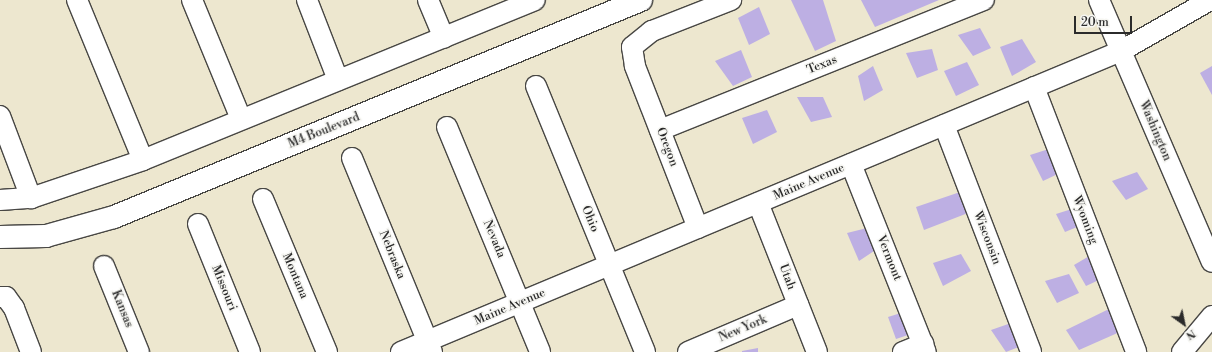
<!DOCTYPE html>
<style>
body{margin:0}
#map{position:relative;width:1212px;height:352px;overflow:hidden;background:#ede7cf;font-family:"Libre Bodoni",serif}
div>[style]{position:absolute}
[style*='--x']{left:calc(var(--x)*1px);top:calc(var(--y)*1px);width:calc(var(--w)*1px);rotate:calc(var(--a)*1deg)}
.building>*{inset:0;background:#bdafe3}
.roads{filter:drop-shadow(1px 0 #484744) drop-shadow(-1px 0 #484744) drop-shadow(0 1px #484744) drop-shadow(0 -1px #484744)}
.minor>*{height:20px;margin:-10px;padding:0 10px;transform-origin:10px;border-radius:10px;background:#fff}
.tertiary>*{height:22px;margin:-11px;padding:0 11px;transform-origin:11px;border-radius:11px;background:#fff}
span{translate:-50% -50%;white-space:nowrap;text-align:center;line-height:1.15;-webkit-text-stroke:3px #f6f6f2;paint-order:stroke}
.street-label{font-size:12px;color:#2b2b2b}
.north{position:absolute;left:1164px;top:304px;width:40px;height:40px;-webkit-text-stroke:3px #f6f6f2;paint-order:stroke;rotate:147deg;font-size:11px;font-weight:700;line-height:16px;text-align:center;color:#2b2b2b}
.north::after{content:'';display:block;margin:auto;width:14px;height:18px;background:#2b2b2b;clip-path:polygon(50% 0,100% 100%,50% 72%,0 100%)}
.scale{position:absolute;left:1074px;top:16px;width:58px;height:18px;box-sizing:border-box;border:2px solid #2b2b2b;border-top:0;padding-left:5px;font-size:12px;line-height:14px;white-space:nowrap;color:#2b2b2b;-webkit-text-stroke:3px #f6f6f2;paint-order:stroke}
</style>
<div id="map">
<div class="building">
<div style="clip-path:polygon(791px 0,823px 0,836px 41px,815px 51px)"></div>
<div style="clip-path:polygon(861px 0,939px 0,875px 27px)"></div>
<div style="clip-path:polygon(759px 7px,770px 34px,749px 45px,738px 18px)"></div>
<div style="clip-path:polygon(980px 28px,991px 48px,973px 56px,958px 35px)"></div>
<div style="clip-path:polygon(1022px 39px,1036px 62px,1012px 76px,1000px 47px)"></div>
<div style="clip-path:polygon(932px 49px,938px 70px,917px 78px,906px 53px)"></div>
<div style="clip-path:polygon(741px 50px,752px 77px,733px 86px,715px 61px)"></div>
<div style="clip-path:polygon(967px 62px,979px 85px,956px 96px,944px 71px)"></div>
<div style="clip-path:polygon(873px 66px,883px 90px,864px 101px,858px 76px)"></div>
<div style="clip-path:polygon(1212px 66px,1212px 95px,1200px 73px)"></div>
<div style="clip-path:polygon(797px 97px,823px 97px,832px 117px,811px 122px)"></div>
<div style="clip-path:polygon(767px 110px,777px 132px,753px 144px,742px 118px)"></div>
<div style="clip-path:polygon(1052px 148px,1062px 172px,1043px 181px,1030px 155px)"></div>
<div style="clip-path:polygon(1137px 172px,1148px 189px,1126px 200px,1112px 181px)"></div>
<div style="clip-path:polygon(963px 191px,968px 213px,924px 230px,916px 207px)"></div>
<div style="clip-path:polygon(1075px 208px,1082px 225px,1065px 232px,1056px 214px)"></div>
<div style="clip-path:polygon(867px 228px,874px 251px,859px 261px,847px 233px)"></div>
<div style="clip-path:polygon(961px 254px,971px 271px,943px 286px,933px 263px)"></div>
<div style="clip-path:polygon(1091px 255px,1101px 279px,1086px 286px,1074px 265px)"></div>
<div style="clip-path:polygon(1069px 274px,1079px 293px,1057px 303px,1045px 281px)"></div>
<div style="clip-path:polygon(1109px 309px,1122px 331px,1079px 350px,1066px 330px)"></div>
<div style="clip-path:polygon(904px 312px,911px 334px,896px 339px,888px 317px)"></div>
<div style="clip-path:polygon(1014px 322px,1021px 346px,1006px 352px,991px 330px)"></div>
<div style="clip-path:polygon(758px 348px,758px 352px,742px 352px,742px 351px)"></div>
</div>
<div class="roads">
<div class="minor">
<div style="--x:77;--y:0;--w:173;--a:67.6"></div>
<div style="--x:192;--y:0;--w:129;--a:67.6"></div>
<div style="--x:307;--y:0;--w:86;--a:68.8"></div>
<div style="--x:428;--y:0;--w:41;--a:67.2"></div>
<div style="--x:1099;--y:0;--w:285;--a:66.7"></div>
<div style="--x:536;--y:86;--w:287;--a:67.7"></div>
<div style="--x:1034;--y:87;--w:284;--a:68.9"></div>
<div style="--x:0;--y:116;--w:88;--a:69.3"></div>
<div style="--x:944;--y:125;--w:243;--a:69"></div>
<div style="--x:447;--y:127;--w:243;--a:67.5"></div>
<div style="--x:660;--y:130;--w:349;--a:-21.9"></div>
<div style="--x:352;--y:158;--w:210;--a:67.6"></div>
<div style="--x:851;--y:164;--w:202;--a:68.3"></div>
<div style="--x:263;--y:199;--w:166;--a:67.3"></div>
<div style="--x:0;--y:200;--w:31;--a:-4"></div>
<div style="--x:31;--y:198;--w:118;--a:-18.7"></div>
<div style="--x:143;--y:160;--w:423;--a:-22.2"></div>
<div style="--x:758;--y:203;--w:160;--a:68.4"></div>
<div style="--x:198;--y:224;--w:138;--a:67.9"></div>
<div style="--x:698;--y:228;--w:174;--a:-111.3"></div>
<div style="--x:635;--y:66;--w:19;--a:-99"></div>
<div style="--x:632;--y:47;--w:26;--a:-39"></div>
<div style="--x:652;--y:31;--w:85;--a:-21.4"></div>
<div style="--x:104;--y:266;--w:93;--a:67.9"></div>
<div style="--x:0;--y:297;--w:6;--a:0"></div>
<div style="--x:6;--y:297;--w:14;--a:54"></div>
<div style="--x:14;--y:308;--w:47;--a:68.9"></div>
<div style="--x:401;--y:352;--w:780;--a:-22.69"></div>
<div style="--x:1121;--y:51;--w:103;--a:-29.8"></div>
<div style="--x:688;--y:352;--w:120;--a:-23.1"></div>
<div style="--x:903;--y:352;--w:22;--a:-22"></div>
<div style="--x:1182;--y:352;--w:47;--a:-50.2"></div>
</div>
<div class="tertiary">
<div style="--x:0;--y:237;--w:46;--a:-1.2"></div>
<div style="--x:46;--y:236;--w:71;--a:-15.6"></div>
<div style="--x:114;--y:217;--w:570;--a:-22.38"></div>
</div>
</div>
<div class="street-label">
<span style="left:822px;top:65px;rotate:-22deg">Texas</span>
<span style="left:324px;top:131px;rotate:-22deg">M4 Boulevard</span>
<span style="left:1155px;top:131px;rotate:67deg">Washington</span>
<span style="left:667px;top:147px;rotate:69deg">Oregon</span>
<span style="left:809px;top:182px;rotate:-23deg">Maine Avenue</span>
<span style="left:590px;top:219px;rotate:68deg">Ohio</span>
<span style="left:1085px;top:220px;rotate:69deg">Wyoming</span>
<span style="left:987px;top:238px;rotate:69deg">Wisconsin</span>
<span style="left:494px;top:239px;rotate:67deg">Nevada</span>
<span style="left:392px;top:255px;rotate:68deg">Nebraska</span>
<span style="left:889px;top:258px;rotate:68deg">Vermont</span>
<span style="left:295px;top:276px;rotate:67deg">Montana</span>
<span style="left:787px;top:277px;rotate:69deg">Utah</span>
<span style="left:224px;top:288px;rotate:68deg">Missouri</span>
<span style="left:510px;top:307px;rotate:-23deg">Maine Avenue</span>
<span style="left:122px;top:309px;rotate:68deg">Kansas</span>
<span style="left:743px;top:329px;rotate:-23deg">New York</span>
</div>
<div class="north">N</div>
<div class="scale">20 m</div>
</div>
